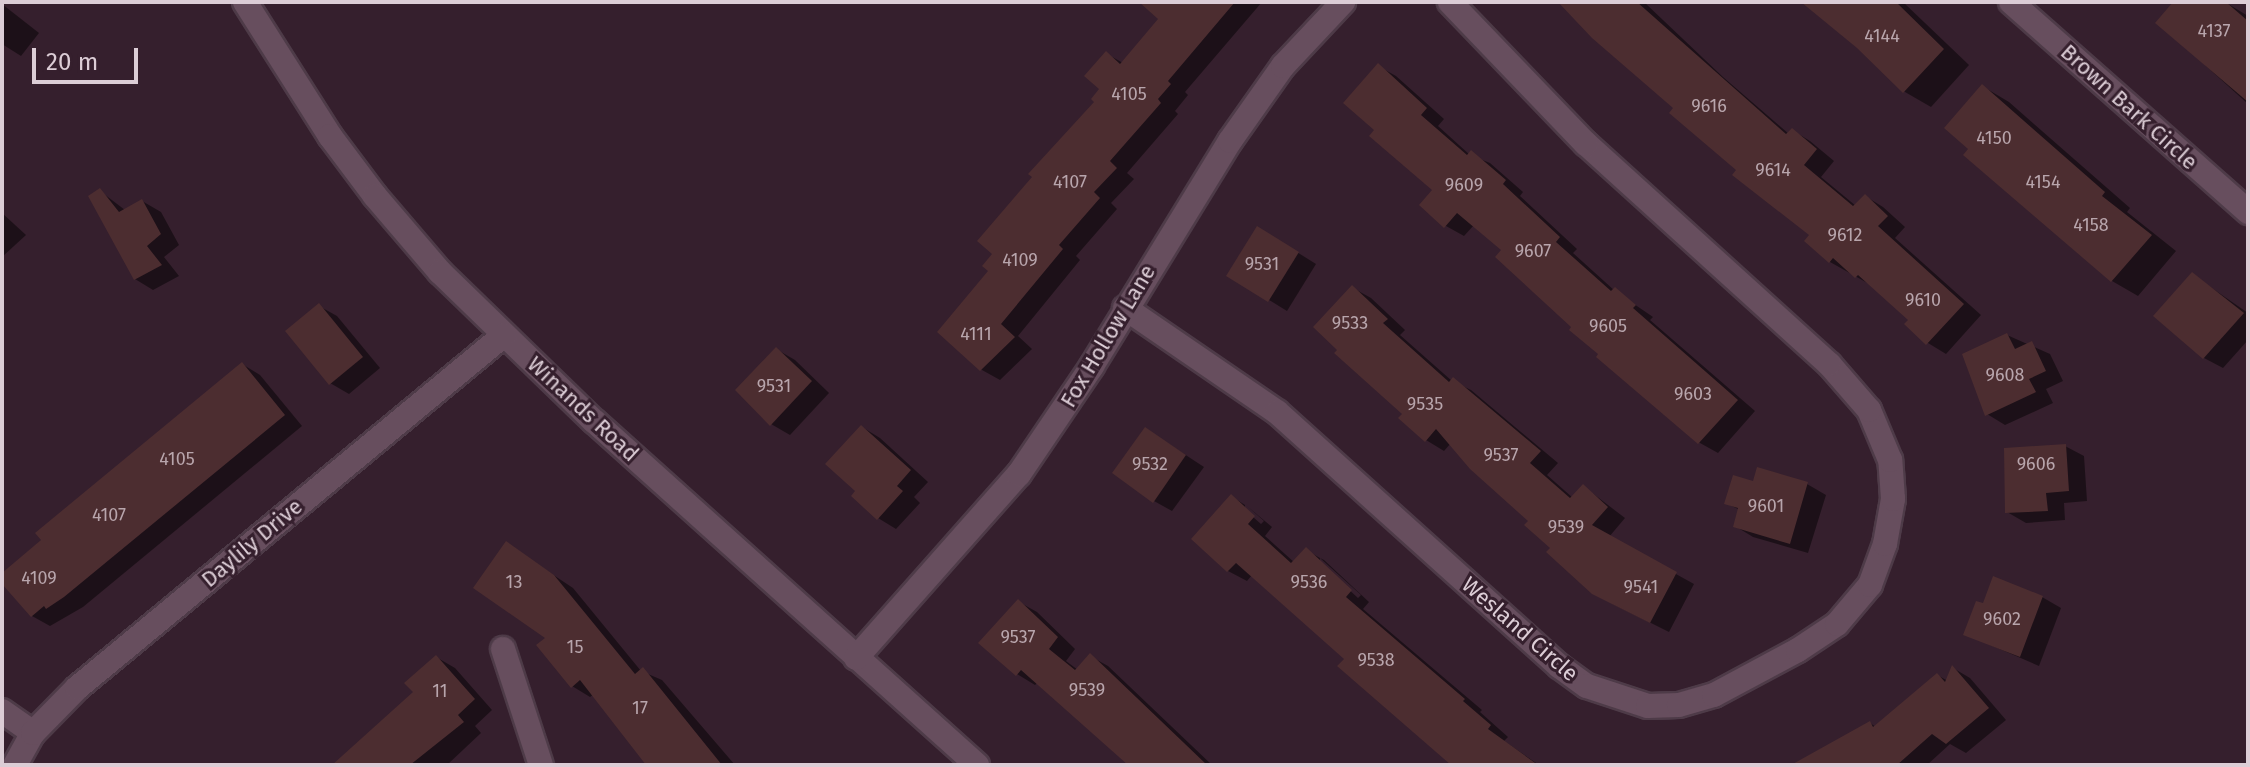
<!DOCTYPE html>
<style>
body{margin:0}
#map{position:relative;width:2250px;height:767px;overflow:hidden;background:#351f2d;font-family:"Fira Sans",sans-serif}
div>[style]{position:absolute}
[style*='--x']{left:calc(var(--x)*1px);top:calc(var(--y)*1px);width:calc(var(--w)*1px);rotate:calc(var(--a)*1deg)}
.shadow>*{inset:0;background:#0007}
.building>*{inset:0;background:#4c2d30}
.roads{filter:drop-shadow(2px 0 #4e3b48) drop-shadow(-2px 0 #4e3b48) drop-shadow(0 2px #4e3b48) drop-shadow(0 -2px #4e3b48)}
.minor>*{height:24px;margin:-12px;padding:0 12px;transform-origin:12px;border-radius:12px;background:#674e5e}
span{translate:-50% -50%;white-space:nowrap;text-align:center;line-height:1.15;-webkit-text-stroke:6px #351f2d;paint-order:stroke}
.number-label{font-size:18px;color:#b8a5ac}
.number-label span{-webkit-text-stroke-width:0}
.street-label{font-size:22px;color:#dccdd6}
.frame{position:absolute;inset:0;border:4px solid #dccdd6;pointer-events:none}
.scale{position:absolute;left:32px;top:48px;width:106px;height:36px;box-sizing:border-box;border:4px solid #dccdd6;border-top:0;padding-left:10px;font-size:24px;line-height:28px;white-space:nowrap;color:#dccdd6;-webkit-text-stroke:6px #351f2d;paint-order:stroke}
</style>
<div id="map">
<div class="shadow">
<div style="clip-path:polygon(1158px 2px,1262px 2px,1185px 92px,1188px 95px,1175px 111px,1178px 114px,1127px 173px,1134px 179px,1111px 203px,1117px 209px,1076px 256px,1080px 260px,1018px 336px,1032px 349px,1000px 380px,982px 370px,939px 331px,991px 271px,1097px 102px,1107px 54px,1123px 63px,1161px 19px)"></div>
<div style="clip-path:polygon(1560px 2px,1644px 2px,1723px 77px,1789px 134px,1792px 130px,1810px 141px,1834px 161px,1821px 177px,1856px 206px,1865px 196px,1883px 207px,1905px 227px,1895px 238px,1981px 315px,1946px 354px,1928px 343px,1906px 324px,1910px 319px,1871px 285px,1830px 262px,1812px 235px)"></div>
<div style="clip-path:polygon(1811px 2px,1903px 2px,1969px 65px,1931px 107px,1905px 92px)"></div>
<div style="clip-path:polygon(2176px 2px,2225px 2px,2248px 16px,2248px 104px,2206px 66px)"></div>
<div style="clip-path:polygon(2px 4px,39px 33px,21px 56px,2px 44px)"></div>
<div style="clip-path:polygon(1378px 66px,1396px 76px,1444px 119px,1438px 126px,1470px 155px,1490px 163px,1523px 192px,1520px 196px,1577px 249px,1573px 253px,1615px 291px,1653px 317px,1650px 320px,1755px 411px,1718px 453px,1700px 443px,1599px 357px,1600px 354px,1504px 250px,1474px 225px,1464px 236px,1446px 226px,1434px 190px,1377px 130px)"></div>
<div style="clip-path:polygon(1982px 86px,2009px 102px,2130px 208px,2127px 212px,2176px 251px,2138px 296px,2112px 281px)"></div>
<div style="clip-path:polygon(100px 191px,125px 210px,142px 201px,161px 212px,179px 245px,164px 257px,179px 276px,153px 290px,135px 279px)"></div>
<div style="clip-path:polygon(2px 213px,26px 235px,2px 257px)"></div>
<div style="clip-path:polygon(1276px 239px,1316px 264px,1287px 311px,1269px 300px)"></div>
<div style="clip-path:polygon(2193px 275px,2248px 313px,2248px 340px,2223px 368px,2204px 358px,2156px 316px)"></div>
<div style="clip-path:polygon(1353px 288px,1371px 298px,1405px 330px,1400px 335px,1452px 381px,1471px 390px,1558px 463px,1547px 475px,1573px 498px,1583px 486px,1625px 518px,1609px 537px,1694px 584px,1669px 632px,1613px 604px,1451px 443px,1444px 451px,1426px 440px,1405px 414px)"></div>
<div style="clip-path:polygon(319px 306px,337px 316px,380px 368px,349px 394px,330px 383px)"></div>
<div style="clip-path:polygon(2007px 335px,2050px 354px,2063px 381px,2046px 389px,2053px 403px,2005px 425px,1987px 414px)"></div>
<div style="clip-path:polygon(776px 349px,795px 360px,829px 393px,790px 435px,771px 424px)"></div>
<div style="clip-path:polygon(242px 364px,260px 375px,302px 426px,83px 607px,50px 626px,32px 616px,2px 581px,2px 575px)"></div>
<div style="clip-path:polygon(862px 427px,880px 438px,928px 482px,914px 497px,920px 503px,896px 529px,878px 518px,857px 491px)"></div>
<div style="clip-path:polygon(1146px 429px,1204px 467px,1172px 511px,1154px 501px)"></div>
<div style="clip-path:polygon(2065px 446px,2084px 456px,2087px 501px,2064px 503px,2065px 520px,2026px 523px,2007px 512px)"></div>
<div style="clip-path:polygon(1758px 469px,1807px 484px,1826px 495px,1808px 553px,1753px 537px,1735px 526px,1740px 510px,1726px 503px,1754px 484px)"></div>
<div style="clip-path:polygon(1231px 496px,1245px 505px,1245px 510px,1261px 524px,1264px 521px,1247px 506px,1272px 527px,1265px 536px,1295px 563px,1306px 550px,1320px 558px,1320px 563px,1358px 598px,1361px 595px,1320px 558px,1324px 560px,1369px 602px,1363px 609px,1482px 710px,1480px 712px,1508px 737px,1504px 741px,1539px 765px,1454px 765px,1347px 658px,1252px 575px,1247px 581px,1228px 571px)"></div>
<div style="clip-path:polygon(507px 544px,573px 588px,641px 671px,662px 680px,735px 765px,653px 765px,594px 694px,590px 697px,572px 686px)"></div>
<div style="clip-path:polygon(2042px 597px,2061px 608px,2039px 666px,1965px 634px,1984px 606px)"></div>
<div style="clip-path:polygon(1019px 602px,1037px 612px,1075px 649px,1066px 661px,1078px 670px,1090px 656px,1108px 666px,1212px 765px,1131px 765px,1038px 682px,1035px 685px,1017px 674px)"></div>
<div style="clip-path:polygon(436px 657px,455px 668px,492px 710px,475px 726px,481px 733px,447px 765px,335px 765px,416px 692px)"></div>
<div style="clip-path:polygon(1953px 668px,1970px 678px,2006px 720px,1966px 753px,1950px 744px,1927px 765px,1798px 765px,1870px 723px,1876px 727px,1937px 675px,1948px 681px)"></div>
</div>
<div class="building">
<div style="clip-path:polygon(1139px 2px,1235px 2px,1168px 81px,1171px 84px,1158px 99px,1161px 103px,1110px 161px,1117px 168px,1094px 192px,1100px 198px,1059px 245px,1063px 249px,1001px 324px,1015px 337px,980px 371px,937px 332px,988px 271px,982px 266px,992px 254px,977px 241px,1032px 177px,1028px 174px,1094px 102px,1091px 99px,1099px 89px,1084px 76px,1106px 51px,1120px 64px,1158px 19px)"></div>
<div style="clip-path:polygon(1558px 2px,1637px 2px,1786px 134px,1792px 128px,1817px 149px,1804px 165px,1853px 206px,1865px 194px,1888px 216px,1878px 226px,1964px 304px,1926px 345px,1904px 324px,1908px 320px,1858px 275px,1855px 278px,1833px 258px,1829px 263px,1804px 241px,1809px 235px,1732px 175px,1736px 170px,1669px 113px,1673px 108px,1592px 38px)"></div>
<div style="clip-path:polygon(1801px 2px,1896px 2px,1944px 49px,1903px 93px,1857px 48px)"></div>
<div style="clip-path:polygon(2173px 2px,2226px 2px,2248px 21px,2248px 102px,2155px 23px)"></div>
<div style="clip-path:polygon(1378px 63px,1427px 108px,1421px 115px,1467px 155px,1471px 150px,1506px 180px,1503px 184px,1560px 237px,1556px 242px,1611px 291px,1615px 287px,1636px 305px,1633px 308px,1738px 400px,1698px 444px,1596px 357px,1598px 354px,1569px 330px,1571px 327px,1495px 257px,1501px 250px,1457px 213px,1444px 228px,1419px 205px,1432px 190px,1369px 136px,1374px 130px,1343px 103px)"></div>
<div style="clip-path:polygon(1982px 84px,2105px 192px,2102px 196px,2152px 235px,2111px 282px,1963px 155px,1968px 149px,1944px 128px)"></div>
<div style="clip-path:polygon(100px 188px,119px 212px,142px 199px,161px 234px,147px 246px,162px 265px,134px 280px,88px 196px)"></div>
<div style="clip-path:polygon(1257px 226px,1299px 252px,1268px 302px,1226px 276px)"></div>
<div style="clip-path:polygon(2192px 272px,2244px 313px,2203px 359px,2153px 316px)"></div>
<div style="clip-path:polygon(1352px 285px,1388px 319px,1383px 323px,1449px 382px,1453px 377px,1541px 451px,1530px 463px,1570px 498px,1583px 484px,1608px 507px,1592px 525px,1677px 572px,1650px 623px,1592px 594px,1546px 552px,1550px 548px,1524px 525px,1528px 521px,1470px 469px,1436px 429px,1425px 442px,1398px 418px,1402px 414px,1334px 353px,1337px 350px,1313px 327px)"></div>
<div style="clip-path:polygon(319px 303px,363px 357px,329px 385px,285px 331px)"></div>
<div style="clip-path:polygon(2007px 333px,2015px 349px,2032px 341px,2046px 371px,2029px 379px,2036px 392px,1985px 416px,1962px 354px)"></div>
<div style="clip-path:polygon(776px 347px,812px 381px,770px 426px,735px 390px)"></div>
<div style="clip-path:polygon(242px 362px,285px 415px,64px 597px,46px 609px,44px 606px,31px 617px,2px 584px,2px 573px,41px 540px,35px 533px)"></div>
<div style="clip-path:polygon(861px 425px,911px 470px,897px 486px,903px 491px,877px 520px,851px 496px,855px 491px,825px 464px)"></div>
<div style="clip-path:polygon(1145px 427px,1186px 455px,1153px 503px,1112px 473px)"></div>
<div style="clip-path:polygon(2066px 444px,2069px 491px,2046px 493px,2048px 511px,2005px 513px,2004px 448px)"></div>
<div style="clip-path:polygon(1757px 467px,1808px 482px,1790px 544px,1733px 527px,1738px 508px,1724px 504px,1733px 475px,1753px 481px)"></div>
<div style="clip-path:polygon(1231px 494px,1255px 516px,1248px 524px,1291px 563px,1306px 547px,1352px 590px,1346px 597px,1465px 699px,1463px 701px,1491px 725px,1488px 729px,1538px 765px,1451px 765px,1337px 666px,1344px 659px,1236px 563px,1227px 572px,1191px 539px)"></div>
<div style="clip-path:polygon(506px 541px,554px 575px,635px 674px,643px 667px,722px 765px,646px 765px,580px 680px,571px 688px,536px 645px,545px 638px,473px 588px)"></div>
<div style="clip-path:polygon(1993px 576px,2043px 596px,2020px 657px,1963px 635px,1976px 601px,1983px 603px)"></div>
<div style="clip-path:polygon(1018px 599px,1058px 637px,1049px 649px,1075px 670px,1090px 653px,1207px 765px,1128px 765px,1021px 670px,1016px 676px,978px 643px)"></div>
<div style="clip-path:polygon(436px 655px,475px 699px,458px 715px,464px 722px,410px 765px,332px 765px,413px 692px,404px 683px)"></div>
<div style="clip-path:polygon(1952px 665px,1989px 708px,1946px 744px,1932px 734px,1897px 765px,1791px 765px,1870px 721px,1873px 727px,1937px 673px,1945px 682px)"></div>
</div>
<div class="roads">
<div class="minor">
<div style="--x:245;--y:2;--w:159;--a:57.6"></div>
<div style="--x:330;--y:136;--w:75;--a:53.1"></div>
<div style="--x:375;--y:196;--w:100;--a:49.5"></div>
<div style="--x:440;--y:272;--w:214;--a:44.1"></div>
<div style="--x:594;--y:421;--w:515;--a:41.93"></div>
<div style="--x:2011;--y:2;--w:317;--a:41.5"></div>
<div style="--x:1125;--y:308;--w:184;--a:34.4"></div>
<div style="--x:1277;--y:412;--w:380;--a:42"></div>
<div style="--x:1559;--y:666;--w:34;--a:36"></div>
<div style="--x:1587;--y:686;--w:64;--a:18.2"></div>
<div style="--x:1648;--y:706;--w:31;--a:-2"></div>
<div style="--x:1679;--y:705;--w:36;--a:-16"></div>
<div style="--x:1714;--y:695;--w:95;--a:-28.2"></div>
<div style="--x:1798;--y:650;--w:47;--a:-33.7"></div>
<div style="--x:1837;--y:624;--w:51;--a:-49.8"></div>
<div style="--x:1870;--y:585;--w:44;--a:-69.9"></div>
<div style="--x:1885;--y:544;--w:46;--a:-79.9"></div>
<div style="--x:1893;--y:499;--w:39;--a:-94"></div>
<div style="--x:1890;--y:460;--w:54;--a:-112.8"></div>
<div style="--x:1869;--y:410;--w:61;--a:-131"></div>
<div style="--x:1829;--y:364;--w:328;--a:-137.8"></div>
<div style="--x:1586;--y:144;--w:197;--a:-133.8"></div>
<div style="--x:503;--y:649;--w:122;--a:71.9"></div>
<div style="--x:856;--y:658;--w:246;--a:-48.5"></div>
<div style="--x:1019;--y:474;--w:130;--a:-55.9"></div>
<div style="--x:1092;--y:366;--w:264;--a:-58.5"></div>
<div style="--x:1230;--y:141;--w:92;--a:-54.8"></div>
<div style="--x:1283;--y:66;--w:88;--a:-46.8"></div>
<div style="--x:2;--y:711;--w:38;--a:35"></div>
<div style="--x:15;--y:765;--w:37;--a:-61"></div>
<div style="--x:33;--y:733;--w:63;--a:-45.6"></div>
<div style="--x:77;--y:688;--w:554;--a:-39.58"></div>
</div>
</div>
<div class="number-label">
<span style="left:2214px;top:31px">4137</span>
<span style="left:1882px;top:36px">4144</span>
<span style="left:1129px;top:94px">4105</span>
<span style="left:1709px;top:106px">9616</span>
<span style="left:1994px;top:138px">4150</span>
<span style="left:1773px;top:170px">9614</span>
<span style="left:1070px;top:182px">4107</span>
<span style="left:2043px;top:182px">4154</span>
<span style="left:1464px;top:185px">9609</span>
<span style="left:2091px;top:225px">4158</span>
<span style="left:1845px;top:235px">9612</span>
<span style="left:1533px;top:251px">9607</span>
<span style="left:1020px;top:260px">4109</span>
<span style="left:1262px;top:264px">9531</span>
<span style="left:1923px;top:300px">9610</span>
<span style="left:1350px;top:323px">9533</span>
<span style="left:1608px;top:326px">9605</span>
<span style="left:976px;top:334px">4111</span>
<span style="left:2005px;top:375px">9608</span>
<span style="left:774px;top:386px">9531</span>
<span style="left:1693px;top:394px">9603</span>
<span style="left:1425px;top:404px">9535</span>
<span style="left:1501px;top:455px">9537</span>
<span style="left:177px;top:459px">4105</span>
<span style="left:1150px;top:464px">9532</span>
<span style="left:2036px;top:464px">9606</span>
<span style="left:1766px;top:506px">9601</span>
<span style="left:109px;top:515px">4107</span>
<span style="left:1566px;top:527px">9539</span>
<span style="left:39px;top:578px">4109</span>
<span style="left:514px;top:582px">13</span>
<span style="left:1309px;top:582px">9536</span>
<span style="left:1641px;top:587px">9541</span>
<span style="left:2002px;top:619px">9602</span>
<span style="left:1018px;top:637px">9537</span>
<span style="left:575px;top:647px">15</span>
<span style="left:1376px;top:660px">9538</span>
<span style="left:1087px;top:690px">9539</span>
<span style="left:440px;top:691px">11</span>
<span style="left:640px;top:708px">17</span>
</div>
<div class="street-label">
<span style="left:2129px;top:107px;rotate:42deg">Brown Bark Circle</span>
<span style="left:1108px;top:336px;rotate:-59deg">Fox Hollow Lane</span>
<span style="left:583px;top:409px;rotate:43deg">Winands Road</span>
<span style="left:252px;top:543px;rotate:-40deg">Daylily Drive</span>
<span style="left:1520px;top:629px;rotate:41deg">Wesland Circle</span>
</div>
<div class="frame"></div>
<div class="scale">20 m</div>
</div>
